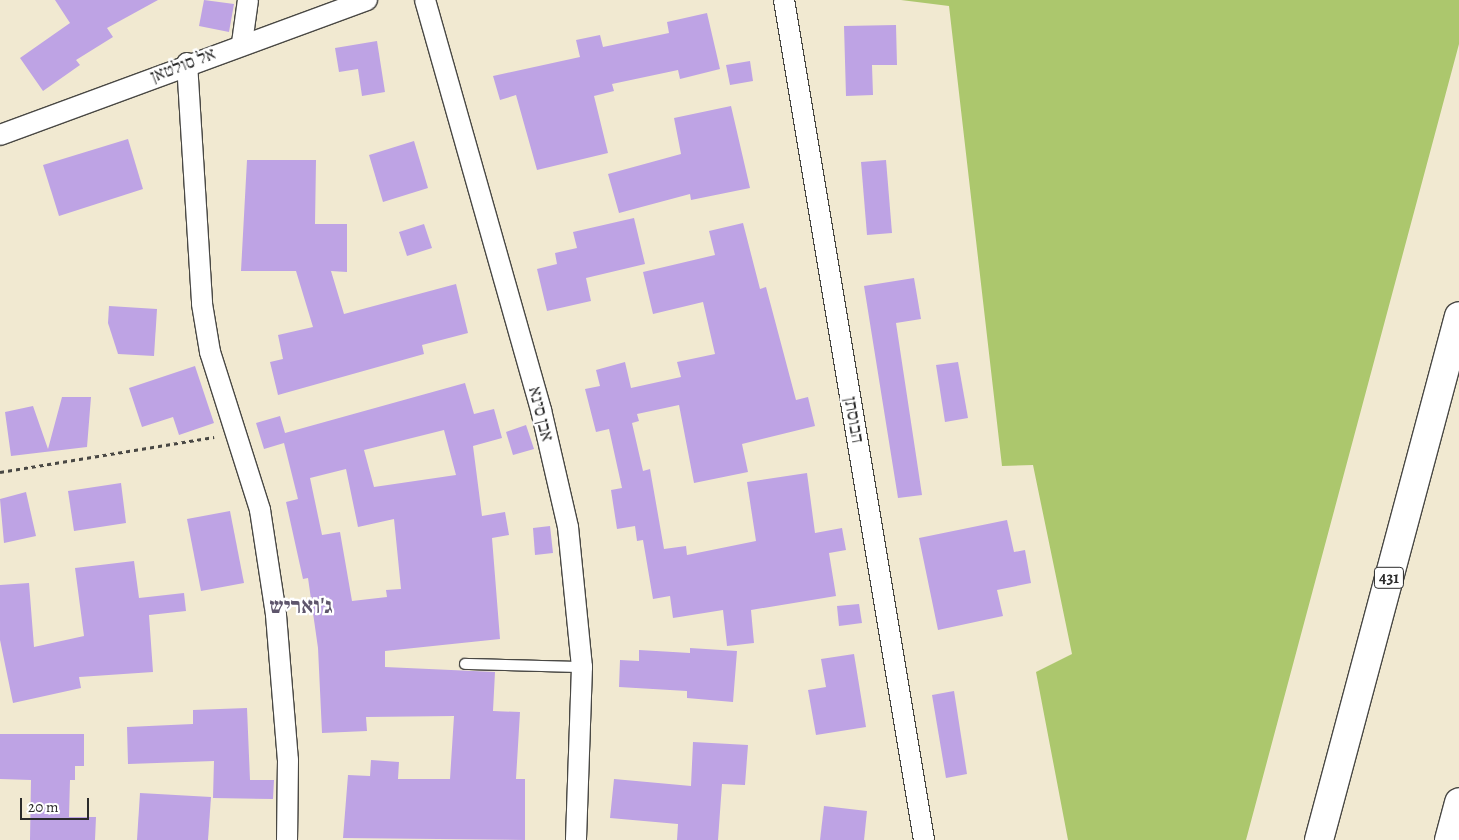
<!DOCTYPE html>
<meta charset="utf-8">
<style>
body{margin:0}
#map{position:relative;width:1459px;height:840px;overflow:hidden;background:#f1e9d1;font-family:Alegreya,"Frank Ruhl Libre",serif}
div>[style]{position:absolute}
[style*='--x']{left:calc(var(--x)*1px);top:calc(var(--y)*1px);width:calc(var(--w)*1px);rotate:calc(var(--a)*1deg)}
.green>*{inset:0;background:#acc76d}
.building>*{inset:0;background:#bea3e4}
.path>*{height:3px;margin-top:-1.5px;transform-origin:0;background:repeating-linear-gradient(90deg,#494844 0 4px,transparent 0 8px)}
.roads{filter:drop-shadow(1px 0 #494844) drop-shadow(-1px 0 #494844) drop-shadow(0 1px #494844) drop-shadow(0 -1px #494844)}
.service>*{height:10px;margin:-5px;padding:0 5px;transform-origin:5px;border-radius:5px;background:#fff}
.minor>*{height:20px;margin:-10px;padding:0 10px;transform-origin:10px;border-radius:10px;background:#fff}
.motorway>*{height:28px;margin:-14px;padding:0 14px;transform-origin:14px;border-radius:14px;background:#fff}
span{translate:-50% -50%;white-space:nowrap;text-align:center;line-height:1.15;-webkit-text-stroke:4.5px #fff;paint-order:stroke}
.shield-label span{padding:1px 4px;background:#fff;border:1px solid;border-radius:4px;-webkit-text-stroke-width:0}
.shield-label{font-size:16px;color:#2b2b2b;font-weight:700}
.street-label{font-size:18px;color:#2b2b2b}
.district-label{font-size:22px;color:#5e556c;font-weight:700}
.scale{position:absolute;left:20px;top:798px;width:69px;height:22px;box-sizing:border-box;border:2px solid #2b2b2b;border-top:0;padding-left:6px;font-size:15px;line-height:18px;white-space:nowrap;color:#2b2b2b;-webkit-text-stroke:4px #fff;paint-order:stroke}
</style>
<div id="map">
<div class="green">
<div style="clip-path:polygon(901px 0,1459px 0,1459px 44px,1246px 840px,1068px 840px,1036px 672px,1072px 654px,1033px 465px,1002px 466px,949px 6px)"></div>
</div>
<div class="building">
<div style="clip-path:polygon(55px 0,158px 0,107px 28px,113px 37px,76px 60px,80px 65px,43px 91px,20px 58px,70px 23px)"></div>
<div style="clip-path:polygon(204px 0,234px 4px,229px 32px,199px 26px)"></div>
<div style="clip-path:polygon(707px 13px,720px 69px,680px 79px,678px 70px,612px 84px,614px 91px,594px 96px,608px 153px,537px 170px,516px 95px,500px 100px,493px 76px,580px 57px,576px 40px,600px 35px,603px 47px,669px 33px,667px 22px)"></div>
<div style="clip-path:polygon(896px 25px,897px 65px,872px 65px,873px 95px,846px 96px,844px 26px)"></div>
<div style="clip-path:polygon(377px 41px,385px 92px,362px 96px,358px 69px,339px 72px,335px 48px)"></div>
<div style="clip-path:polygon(750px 61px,753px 81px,730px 85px,726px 65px)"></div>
<div style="clip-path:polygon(731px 106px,750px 188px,691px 200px,690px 194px,619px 213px,608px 174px,681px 154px,674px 118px)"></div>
<div style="clip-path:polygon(128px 139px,143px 189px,59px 216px,43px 165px)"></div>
<div style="clip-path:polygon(414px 141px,428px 188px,383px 202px,369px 155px)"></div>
<div style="clip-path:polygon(247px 160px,316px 160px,315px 224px,347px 224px,347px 272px,331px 271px,344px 314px,456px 284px,468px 333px,422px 345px,424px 354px,278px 395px,270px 362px,283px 359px,278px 335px,313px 327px,296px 271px,241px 271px)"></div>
<div style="clip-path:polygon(886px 160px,892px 233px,867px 235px,861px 162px)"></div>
<div style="clip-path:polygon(634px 218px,645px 264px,586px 278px,591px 301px,547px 311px,537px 269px,557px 264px,555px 253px,577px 248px,573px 232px)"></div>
<div style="clip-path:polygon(743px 223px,760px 289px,766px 287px,796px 400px,808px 397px,815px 426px,742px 444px,748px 472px,694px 483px,679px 405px,637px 414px,639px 421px,632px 423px,643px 471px,650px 469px,664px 549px,686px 546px,687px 555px,756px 541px,747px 482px,807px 473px,815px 533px,842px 528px,846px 550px,829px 553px,836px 596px,751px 610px,754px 643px,727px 646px,723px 610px,673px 618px,670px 596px,653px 599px,643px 540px,637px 541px,635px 526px,617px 529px,611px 490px,622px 488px,609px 429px,596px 432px,585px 389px,600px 386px,596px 370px,625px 362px,631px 388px,681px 377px,677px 362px,715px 354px,703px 302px,653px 314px,643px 272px,715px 255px,709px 231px)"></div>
<div style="clip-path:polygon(424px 224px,432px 248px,407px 256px,399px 232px)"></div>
<div style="clip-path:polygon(914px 278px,921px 319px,896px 323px,922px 495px,898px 498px,864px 286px)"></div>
<div style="clip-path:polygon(109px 306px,157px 309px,154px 356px,118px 354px,108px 323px)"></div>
<div style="clip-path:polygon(958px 362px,968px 418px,945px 422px,936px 365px)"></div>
<div style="clip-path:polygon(195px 366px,214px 423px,179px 435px,173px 417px,142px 427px,129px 388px)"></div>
<div style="clip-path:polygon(evenodd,465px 383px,474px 414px,494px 409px,502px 438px,473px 446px,482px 516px,505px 512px,509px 535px,492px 538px,500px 639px,385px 651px,385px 667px,495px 672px,493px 711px,520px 712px,516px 779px,525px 779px,525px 840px,343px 838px,348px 775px,370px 776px,371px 760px,399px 762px,398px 779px,450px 779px,454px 716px,366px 717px,367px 731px,322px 733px,318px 648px,308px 578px,303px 579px,286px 502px,298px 499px,284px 443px,264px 449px,256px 423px,280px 416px,285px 433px,465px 383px,444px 430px,456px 475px,374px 487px,364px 450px,444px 430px,465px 383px,346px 469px,358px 527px,394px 519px,401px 589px,386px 590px,387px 597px,352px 601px,340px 532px,322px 535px,310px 478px,346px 469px)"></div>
<div style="clip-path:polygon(62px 397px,91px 397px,87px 447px,11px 456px,5px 412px,33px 406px,48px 449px)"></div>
<div style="clip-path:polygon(526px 425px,534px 449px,513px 455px,506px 432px)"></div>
<div style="clip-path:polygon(121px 483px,126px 523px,74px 531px,68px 491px)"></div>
<div style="clip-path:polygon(26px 492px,36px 536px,4px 543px,0 499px)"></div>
<div style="clip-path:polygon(230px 511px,244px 583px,201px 591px,187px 519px)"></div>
<div style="clip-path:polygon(1007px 520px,1014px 552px,1025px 550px,1031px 583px,997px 590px,1003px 616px,938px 630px,919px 538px)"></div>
<div style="clip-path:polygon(550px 526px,553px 553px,535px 555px,533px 528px)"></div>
<div style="clip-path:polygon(134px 561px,139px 598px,184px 593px,186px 611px,149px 615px,153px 672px,79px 677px,81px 688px,13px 703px,0 640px,0 585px,29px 583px,34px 647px,84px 636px,75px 568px)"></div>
<div style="clip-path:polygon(859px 604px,862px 623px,839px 626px,837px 606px)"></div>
<div style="clip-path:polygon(690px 648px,737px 651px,733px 702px,687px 698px,687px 691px,619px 687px,620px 660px,639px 661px,639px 650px,690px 653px)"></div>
<div style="clip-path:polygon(854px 654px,866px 727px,816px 735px,808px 690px,826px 687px,821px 659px)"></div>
<div style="clip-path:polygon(954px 691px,967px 774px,946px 778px,932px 695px)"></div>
<div style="clip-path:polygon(247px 708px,250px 780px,274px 780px,273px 799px,213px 798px,214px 761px,128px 764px,127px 727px,193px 724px,193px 710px)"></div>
<div style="clip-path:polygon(0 734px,84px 734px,84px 766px,75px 766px,75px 780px,70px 780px,69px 817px,96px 817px,95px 840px,30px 840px,31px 780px,0 779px)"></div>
<div style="clip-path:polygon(693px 742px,748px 745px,745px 785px,722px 784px,718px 840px,677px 840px,678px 824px,610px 818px,614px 779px,691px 786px)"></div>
<div style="clip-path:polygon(140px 793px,211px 797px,208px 840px,137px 840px)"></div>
<div style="clip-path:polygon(824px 806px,867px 811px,864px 840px,820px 840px)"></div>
</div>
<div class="path">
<div style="--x:0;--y:472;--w:217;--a:-9.3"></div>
</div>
<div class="roads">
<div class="service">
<div style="--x:465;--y:664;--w:117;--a:1.5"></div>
</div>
<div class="minor">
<div style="--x:425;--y:0;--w:426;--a:74.2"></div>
<div style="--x:541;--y:410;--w:120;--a:77"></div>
<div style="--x:568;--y:527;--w:141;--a:84.3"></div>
<div style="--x:582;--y:667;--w:173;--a:92"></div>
<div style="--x:784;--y:0;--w:852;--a:80.54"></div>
<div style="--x:242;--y:43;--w:43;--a:-82.1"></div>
<div style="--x:187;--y:63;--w:241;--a:86.4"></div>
<div style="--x:202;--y:304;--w:49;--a:80.5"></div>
<div style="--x:210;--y:352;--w:166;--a:72.4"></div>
<div style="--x:260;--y:510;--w:106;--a:81.3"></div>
<div style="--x:276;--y:615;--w:145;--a:85.3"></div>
<div style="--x:288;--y:760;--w:80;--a:90.7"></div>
<div style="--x:0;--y:135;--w:391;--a:-20.2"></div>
</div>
<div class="motorway">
<div style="--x:1319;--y:840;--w:542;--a:-75.04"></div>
<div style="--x:1449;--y:840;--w:39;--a:-75"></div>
</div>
</div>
<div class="shield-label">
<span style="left:1389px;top:578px">431</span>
</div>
<div class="street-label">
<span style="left:183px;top:65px;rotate:-21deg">אל סולטאן</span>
<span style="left:541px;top:414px;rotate:76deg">אבן סינא</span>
<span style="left:854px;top:420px;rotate:80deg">הבוסתן</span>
</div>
<div class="district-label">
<span style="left:301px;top:607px">ג'ואריש</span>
</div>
<div class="scale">20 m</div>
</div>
